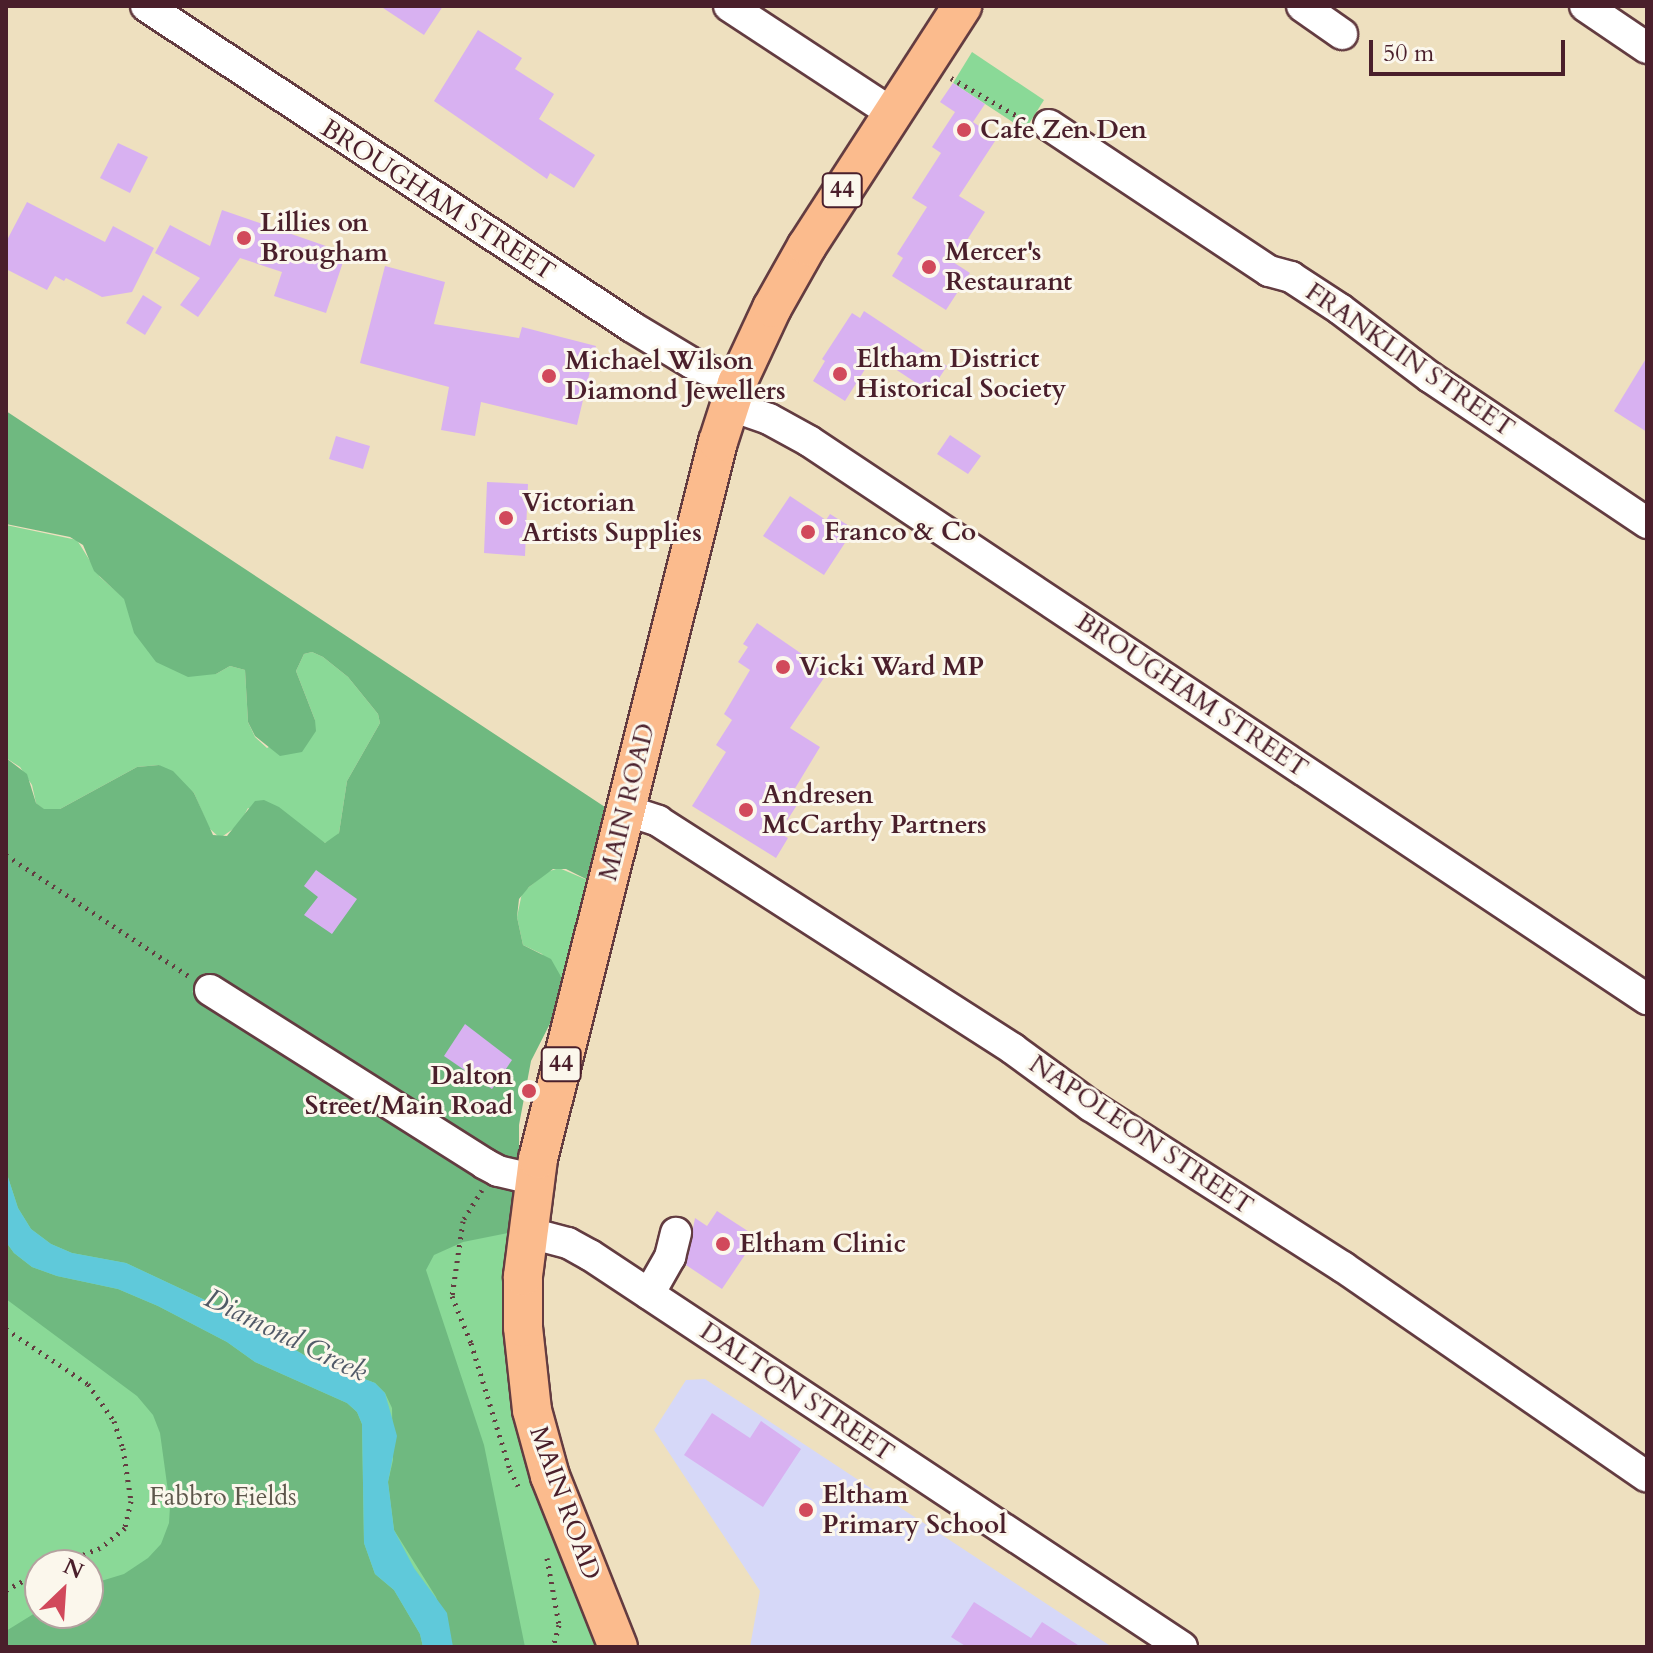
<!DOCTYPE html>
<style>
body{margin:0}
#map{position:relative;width:1653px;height:1653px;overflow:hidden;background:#eee0bf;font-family:Cardo,serif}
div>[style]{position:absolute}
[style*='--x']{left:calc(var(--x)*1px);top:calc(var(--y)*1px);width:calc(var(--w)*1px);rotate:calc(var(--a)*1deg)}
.built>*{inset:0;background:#d6d8f8}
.green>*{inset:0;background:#8ad997}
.forest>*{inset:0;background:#6fb980}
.water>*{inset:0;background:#5fc9da}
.building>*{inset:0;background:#d8b1f1}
.path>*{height:5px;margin-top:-2.5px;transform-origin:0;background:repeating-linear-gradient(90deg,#633c41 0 2px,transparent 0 8px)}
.roads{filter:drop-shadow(2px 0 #633c41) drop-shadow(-2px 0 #633c41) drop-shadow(0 2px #633c41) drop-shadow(0 -2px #633c41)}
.minor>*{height:30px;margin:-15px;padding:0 15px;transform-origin:15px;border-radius:15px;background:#fff}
.major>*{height:38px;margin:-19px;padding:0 19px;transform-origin:19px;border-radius:19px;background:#fbbb8d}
.dots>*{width:22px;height:22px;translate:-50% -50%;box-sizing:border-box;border:4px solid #fbf7ec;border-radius:50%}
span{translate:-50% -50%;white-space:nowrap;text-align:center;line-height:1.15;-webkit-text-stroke:6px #fbf7ec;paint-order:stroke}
.shield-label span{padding:2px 6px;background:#fbf7ec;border:2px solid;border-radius:6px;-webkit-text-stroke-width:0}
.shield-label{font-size:24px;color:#4a1f2b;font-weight:700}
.poi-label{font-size:26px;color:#4a1f2b;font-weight:700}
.left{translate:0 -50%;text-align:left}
.right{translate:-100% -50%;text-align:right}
.street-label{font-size:26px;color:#4a1f2b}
.park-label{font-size:26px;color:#5d574b}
.water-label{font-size:28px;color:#515a68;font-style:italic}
.frame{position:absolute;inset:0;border:8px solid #4a1f2b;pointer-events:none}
.north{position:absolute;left:24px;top:1549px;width:80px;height:80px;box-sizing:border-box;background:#fbf7ec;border:2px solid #b4a19f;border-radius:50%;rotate:25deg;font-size:22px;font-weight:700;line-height:32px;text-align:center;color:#4a1f2b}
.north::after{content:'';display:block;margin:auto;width:28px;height:36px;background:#d1495b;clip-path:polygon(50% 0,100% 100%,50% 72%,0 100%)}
.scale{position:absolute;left:1369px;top:40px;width:196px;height:36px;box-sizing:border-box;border:4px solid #4a1f2b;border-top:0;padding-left:10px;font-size:24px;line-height:28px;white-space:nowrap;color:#4a1f2b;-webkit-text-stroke:6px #fbf7ec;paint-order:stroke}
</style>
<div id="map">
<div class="built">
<div style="clip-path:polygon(705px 1379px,1112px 1647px,750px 1647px,760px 1591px,654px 1430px,686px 1380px)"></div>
</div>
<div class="green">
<div style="clip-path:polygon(972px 52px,1044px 100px,1025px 130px,953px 83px)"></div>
<div style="clip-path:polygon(6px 525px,77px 540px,100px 577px,125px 599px,129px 614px,216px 674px,230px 666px,245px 670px,248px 722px,255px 737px,267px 748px,315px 720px,296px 671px,304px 654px,312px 652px,323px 657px,348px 677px,378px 714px,380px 723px,347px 781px,339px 833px,333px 840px,325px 843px,248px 808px,239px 825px,220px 838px,209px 828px,194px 793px,159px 765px,137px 767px,60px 809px,43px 809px,36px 803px,32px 785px,20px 767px,6px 758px)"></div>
<div style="clip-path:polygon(evenodd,6px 817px,216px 952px,193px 992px,481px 1174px,514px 1186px,503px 1299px,513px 1401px,604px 1647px,6px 1647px,6px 817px,40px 1565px,88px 1565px,88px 1613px,40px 1613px,40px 1565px)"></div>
<div style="clip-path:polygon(559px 868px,592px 882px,565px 990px,542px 954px,523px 945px,517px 917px,522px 893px,547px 872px)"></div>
</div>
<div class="forest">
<div style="clip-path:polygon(6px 411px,611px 811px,592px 882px,566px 869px,553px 869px,529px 887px,519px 899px,517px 917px,523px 945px,551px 959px,564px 982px,561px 1002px,531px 1061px,519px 1125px,519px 1165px,491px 1156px,204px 973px,192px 992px,481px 1174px,514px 1186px,508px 1233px,463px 1242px,434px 1255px,426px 1270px,484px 1445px,525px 1647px,453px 1647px,436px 1597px,394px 1530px,388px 1482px,393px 1460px,392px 1408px,385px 1393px,375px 1383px,309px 1358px,239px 1316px,126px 1263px,72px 1253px,51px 1244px,31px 1229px,18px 1208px,6px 1171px,6px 758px,27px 774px,36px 803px,44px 809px,60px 809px,137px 767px,159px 765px,173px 771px,194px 793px,213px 835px,227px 836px,255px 801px,264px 800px,279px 807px,325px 843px,339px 833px,347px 781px,380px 723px,378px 714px,348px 677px,323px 657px,312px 652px,304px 654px,296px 671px,315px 720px,316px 731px,302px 752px,280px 756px,255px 736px,248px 722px,245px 670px,230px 666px,216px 674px,188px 677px,156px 662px,134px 633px,124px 599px,94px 571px,83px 545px,70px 537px,6px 524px)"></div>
<div style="clip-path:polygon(6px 1242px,14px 1253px,32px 1267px,57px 1276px,118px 1289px,158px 1306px,227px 1342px,255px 1362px,347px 1403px,357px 1412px,362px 1424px,364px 1543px,375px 1574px,394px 1590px,420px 1634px,423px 1647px,6px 1647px,6px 1631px,40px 1610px,40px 1613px,88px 1613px,88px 1585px,124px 1574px,148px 1558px,161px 1544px,169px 1523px,170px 1506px,160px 1433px,153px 1415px,137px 1396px,6px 1299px)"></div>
</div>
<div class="water">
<div style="clip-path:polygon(6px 1171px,18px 1208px,31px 1229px,51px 1244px,72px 1253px,126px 1263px,239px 1316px,309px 1358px,375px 1383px,385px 1393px,397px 1436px,388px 1482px,394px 1530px,414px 1568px,447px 1613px,453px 1647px,423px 1647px,420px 1634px,394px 1590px,375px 1574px,364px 1543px,362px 1424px,357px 1412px,347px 1403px,255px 1362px,227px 1342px,158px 1306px,118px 1289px,57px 1276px,32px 1267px,14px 1253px,6px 1242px)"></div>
</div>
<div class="building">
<div style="clip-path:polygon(380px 6px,443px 6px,424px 35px)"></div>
<div style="clip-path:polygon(478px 30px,522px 58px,515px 69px,554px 94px,539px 119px,595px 155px,574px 188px,550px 173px,547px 179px,434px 101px)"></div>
<div style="clip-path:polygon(953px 83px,985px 104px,973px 122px,997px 138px,959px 196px,985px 212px,953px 262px,970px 273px,946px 310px,892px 276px,903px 258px,897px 254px,927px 207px,912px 198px,941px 153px,932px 147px,955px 112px,940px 102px)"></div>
<div style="clip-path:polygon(118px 143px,148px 157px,130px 193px,100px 178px)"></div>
<div style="clip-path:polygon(27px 202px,105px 242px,113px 226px,154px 248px,132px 292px,102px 297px,66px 278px,64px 281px,55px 276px,47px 290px,6px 269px,6px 242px)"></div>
<div style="clip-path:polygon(222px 210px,346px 253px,326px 313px,274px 296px,282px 272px,240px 258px,198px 317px,180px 305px,200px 278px,155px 253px,170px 225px,210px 246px)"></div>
<div style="clip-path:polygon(385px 266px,445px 282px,434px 324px,519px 338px,522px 327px,596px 346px,577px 425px,481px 402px,475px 436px,441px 430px,449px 387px,360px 363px)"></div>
<div style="clip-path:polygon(143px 295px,162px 307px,145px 335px,126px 323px)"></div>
<div style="clip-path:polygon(864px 311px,947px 366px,930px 392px,874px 355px,845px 401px,813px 381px,825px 361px,822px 359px,852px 313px,860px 318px)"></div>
<div style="clip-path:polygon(1647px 357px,1647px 432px,1614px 411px)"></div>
<div style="clip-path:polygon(950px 435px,981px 456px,968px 474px,937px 454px)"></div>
<div style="clip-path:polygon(336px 436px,370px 446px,363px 469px,329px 459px)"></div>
<div style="clip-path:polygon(487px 482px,528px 484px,525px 556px,484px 553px)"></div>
<div style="clip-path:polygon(790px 496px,826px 520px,830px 514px,854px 529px,824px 575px,763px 536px)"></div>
<div style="clip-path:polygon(757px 623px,828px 672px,790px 728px,820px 747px,788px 800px,797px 805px,779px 833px,788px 838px,776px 858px,692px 806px,726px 752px,716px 745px,732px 720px,724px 714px,750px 670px,738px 662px,748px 647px,743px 644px)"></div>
<div style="clip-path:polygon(316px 870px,357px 899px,332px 934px,304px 915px,318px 897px,304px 886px)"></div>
<div style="clip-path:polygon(465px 1024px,512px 1060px,492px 1089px,444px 1056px)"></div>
<div style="clip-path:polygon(717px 1211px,757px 1237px,722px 1289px,686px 1265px,695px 1218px,707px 1226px)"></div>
<div style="clip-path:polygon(712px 1413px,750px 1438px,761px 1421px,801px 1449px,763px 1507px,684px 1455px)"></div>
<div style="clip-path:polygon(974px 1602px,1031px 1638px,1042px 1622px,1081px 1647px,967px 1647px,951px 1637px)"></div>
</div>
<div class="path">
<div style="--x:951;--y:78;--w:86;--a:29.8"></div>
<div style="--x:6;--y:855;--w:219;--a:33.5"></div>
<div style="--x:482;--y:1190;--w:36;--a:122"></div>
<div style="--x:463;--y:1221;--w:76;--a:98.3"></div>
<div style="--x:452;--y:1296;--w:51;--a:68"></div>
<div style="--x:471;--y:1343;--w:133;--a:72.9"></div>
<div style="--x:510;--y:1470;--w:18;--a:63"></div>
<div style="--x:6;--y:1329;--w:99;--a:33.9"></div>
<div style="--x:88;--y:1384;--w:45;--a:54.9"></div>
<div style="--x:114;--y:1421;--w:28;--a:72"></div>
<div style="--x:123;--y:1448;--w:54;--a:81.4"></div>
<div style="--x:131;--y:1501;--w:28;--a:103"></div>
<div style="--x:125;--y:1528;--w:32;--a:141"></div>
<div style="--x:100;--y:1548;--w:46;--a:158.4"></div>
<div style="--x:547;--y:1558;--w:68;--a:79.8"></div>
<div style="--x:559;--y:1625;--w:23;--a:105"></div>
<div style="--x:6;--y:1590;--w:38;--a:-28"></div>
</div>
<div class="roads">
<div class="minor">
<div style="--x:146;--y:6;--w:582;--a:33.44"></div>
<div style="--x:632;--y:327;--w:70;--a:31"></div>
<div style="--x:692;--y:363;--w:49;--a:24"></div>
<div style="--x:729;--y:6;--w:195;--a:33.3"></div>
<div style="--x:1302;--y:6;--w:49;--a:35"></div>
<div style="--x:1585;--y:6;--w:75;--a:34.1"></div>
<div style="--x:1049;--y:125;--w:264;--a:33.6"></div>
<div style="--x:1269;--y:271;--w:23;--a:15"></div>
<div style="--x:1291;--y:277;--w:59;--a:33.1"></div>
<div style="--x:1340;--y:309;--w:113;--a:37.1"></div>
<div style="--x:1430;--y:377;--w:262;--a:33.9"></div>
<div style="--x:729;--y:405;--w:42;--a:19.3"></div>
<div style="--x:769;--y:419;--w:46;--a:28.8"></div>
<div style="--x:809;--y:441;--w:1007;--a:33.66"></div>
<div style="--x:625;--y:810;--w:35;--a:18"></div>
<div style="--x:658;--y:821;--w:422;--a:32.7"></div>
<div style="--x:1013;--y:1049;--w:97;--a:36.2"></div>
<div style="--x:1091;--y:1106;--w:299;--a:32.6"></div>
<div style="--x:1343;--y:1267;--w:369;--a:34.6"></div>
<div style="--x:210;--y:990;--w:325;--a:32.3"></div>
<div style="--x:485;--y:1164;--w:15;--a:28"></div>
<div style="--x:498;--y:1171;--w:37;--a:13"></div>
<div style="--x:526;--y:1232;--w:43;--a:14.7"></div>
<div style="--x:568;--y:1243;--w:25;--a:29"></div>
<div style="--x:590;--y:1255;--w:710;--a:33.51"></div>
<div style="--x:649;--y:1294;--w:43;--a:-60.4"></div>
<div style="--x:670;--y:1257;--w:25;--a:-76"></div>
</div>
<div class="major">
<div style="--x:618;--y:1647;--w:184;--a:-111.7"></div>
<div style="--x:550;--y:1476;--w:68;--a:-105.3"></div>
<div style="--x:532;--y:1410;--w:83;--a:-96.2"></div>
<div style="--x:523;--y:1327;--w:51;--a:-90"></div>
<div style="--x:523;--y:1276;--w:118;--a:-82.7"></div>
<div style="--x:538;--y:1159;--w:739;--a:-75.91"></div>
<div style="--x:718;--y:442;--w:62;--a:-72.1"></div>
<div style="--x:737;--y:383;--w:83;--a:-65"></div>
<div style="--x:772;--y:308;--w:71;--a:-60.6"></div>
<div style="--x:807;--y:246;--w:286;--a:-57.1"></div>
</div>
</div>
<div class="dots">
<div style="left:964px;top:130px;background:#d1495b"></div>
<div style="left:244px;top:238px;background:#d1495b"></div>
<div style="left:929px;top:267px;background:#d1495b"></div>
<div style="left:840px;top:374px;background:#d1495b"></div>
<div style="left:549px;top:376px;background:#d1495b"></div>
<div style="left:506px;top:518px;background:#d1495b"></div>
<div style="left:808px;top:532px;background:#d1495b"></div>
<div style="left:783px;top:667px;background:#d1495b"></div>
<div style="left:746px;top:810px;background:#d1495b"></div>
<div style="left:529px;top:1091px;background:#d1495b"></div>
<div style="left:723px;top:1244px;background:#d1495b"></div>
<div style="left:806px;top:1510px;background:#d1495b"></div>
</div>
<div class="shield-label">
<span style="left:842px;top:190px">44</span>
<span style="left:561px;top:1064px">44</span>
</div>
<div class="poi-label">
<span class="left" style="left:980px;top:130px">Cafe Zen Den</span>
<span class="left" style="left:260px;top:238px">Lillies on<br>Brougham</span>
<span class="left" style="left:945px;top:267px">Mercer's<br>Restaurant</span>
<span class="left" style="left:856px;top:374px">Eltham District<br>Historical Society</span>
<span class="left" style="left:565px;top:376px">Michael Wilson<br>Diamond Jewellers</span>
<span class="left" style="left:522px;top:518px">Victorian<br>Artists Supplies</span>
<span class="left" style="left:824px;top:532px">Franco &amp; Co</span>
<span class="left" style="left:799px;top:667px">Vicki Ward MP</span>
<span class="left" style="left:762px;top:810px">Andresen<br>McCarthy Partners</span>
<span class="right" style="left:513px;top:1091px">Dalton<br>Street/Main Road</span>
<span class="left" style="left:739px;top:1244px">Eltham Clinic</span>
<span class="left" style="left:822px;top:1510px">Eltham<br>Primary School</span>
</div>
<div class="street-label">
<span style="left:438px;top:200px;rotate:33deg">BROUGHAM STREET</span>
<span style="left:1410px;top:360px;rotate:35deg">FRANKLIN STREET</span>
<span style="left:1192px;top:695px;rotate:34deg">BROUGHAM STREET</span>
<span style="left:627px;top:802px;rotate:-76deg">MAIN ROAD</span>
<span style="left:1141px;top:1135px;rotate:34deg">NAPOLEON STREET</span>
<span style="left:797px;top:1392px;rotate:34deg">DALTON STREET</span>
<span style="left:565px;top:1503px;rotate:70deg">MAIN ROAD</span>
</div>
<div class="park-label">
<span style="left:223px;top:1497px">Fabbro Fields</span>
</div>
<div class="water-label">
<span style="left:286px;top:1335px;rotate:26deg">Diamond Creek</span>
</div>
<div class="frame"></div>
<div class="north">N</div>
<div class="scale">50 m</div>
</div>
